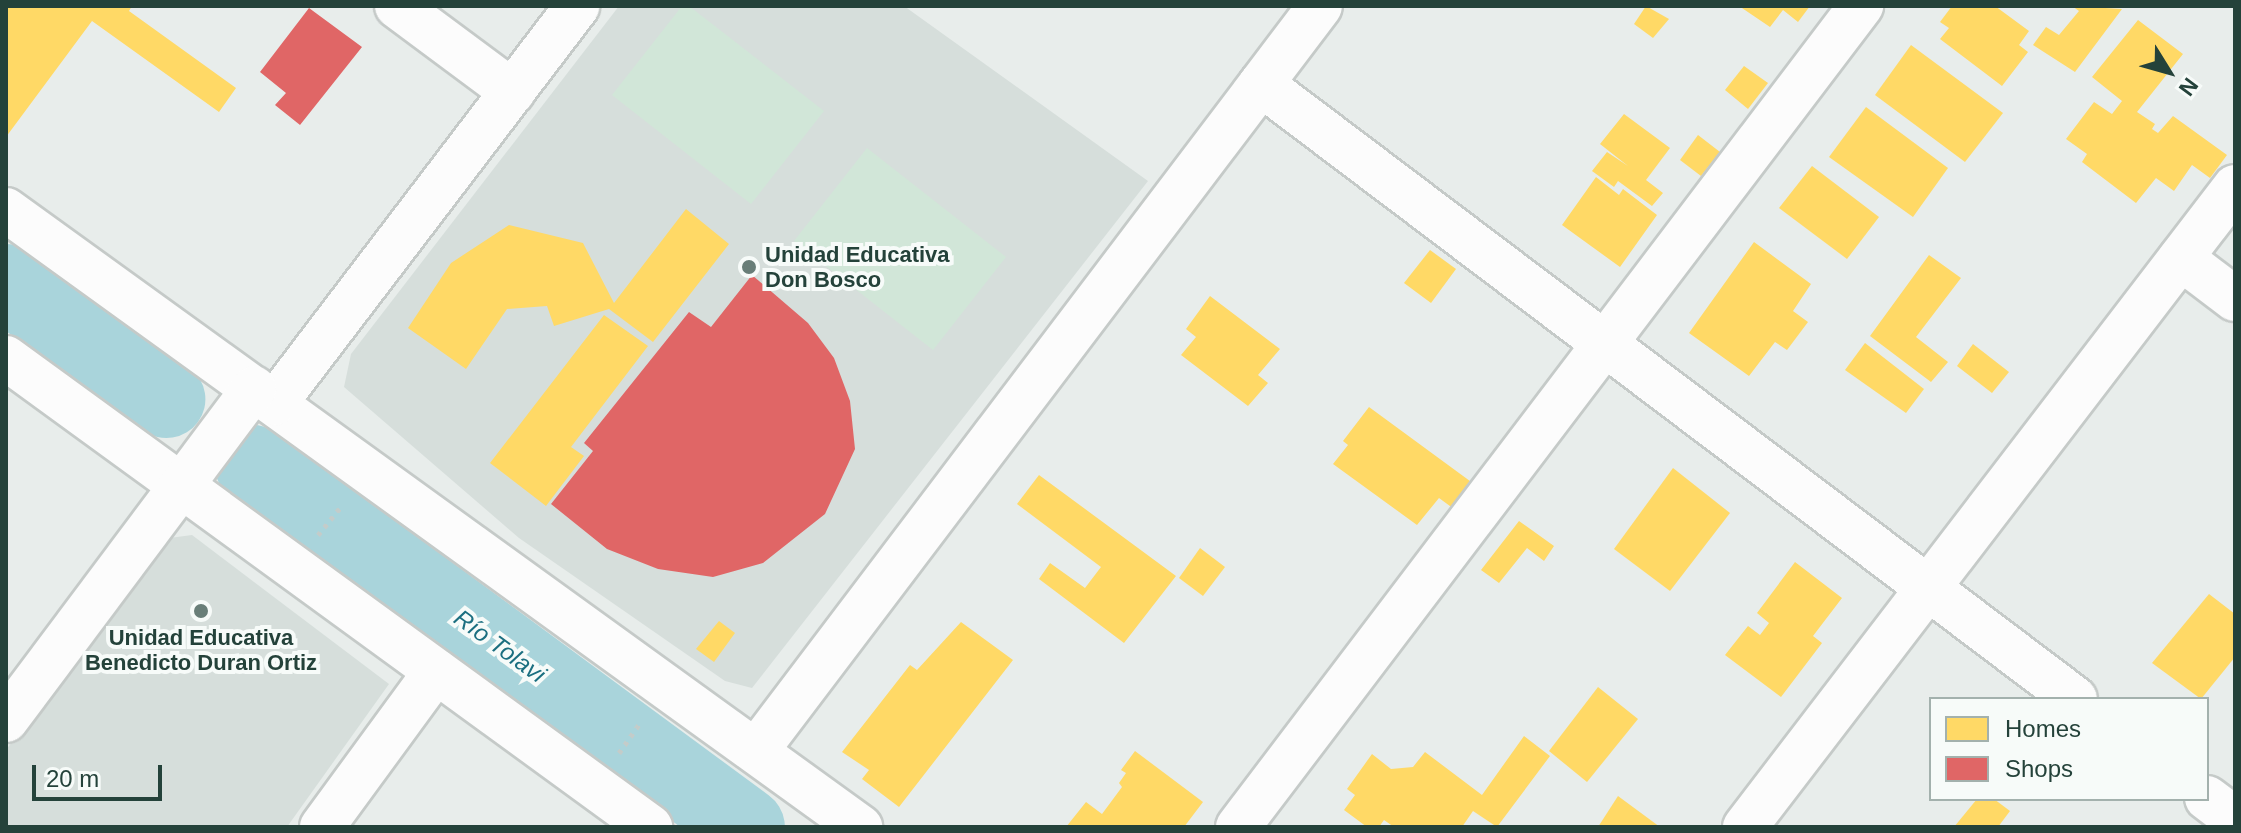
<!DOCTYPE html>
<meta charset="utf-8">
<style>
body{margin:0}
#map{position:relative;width:2241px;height:833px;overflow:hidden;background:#e8edeb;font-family:Helvetica,sans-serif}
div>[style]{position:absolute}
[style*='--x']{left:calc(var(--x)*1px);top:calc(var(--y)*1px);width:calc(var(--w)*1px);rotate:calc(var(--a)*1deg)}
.built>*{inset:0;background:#d6dedb}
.green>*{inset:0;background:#d1e6d8}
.homes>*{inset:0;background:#ffd966}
.shops>*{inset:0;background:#e06666}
.river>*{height:78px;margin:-39px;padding:0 39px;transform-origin:39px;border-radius:39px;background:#a9d4db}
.path>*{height:5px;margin-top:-2.5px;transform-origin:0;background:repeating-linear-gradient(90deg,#c3ccca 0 4px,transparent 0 10px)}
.roads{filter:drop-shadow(2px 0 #c5cac8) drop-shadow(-2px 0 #c5cac8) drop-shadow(0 2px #c5cac8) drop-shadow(0 -2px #c5cac8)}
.minor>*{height:44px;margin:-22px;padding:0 22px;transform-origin:22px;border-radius:22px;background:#fcfcfc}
.dots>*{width:22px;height:22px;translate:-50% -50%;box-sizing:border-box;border:4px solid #f7fbf9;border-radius:50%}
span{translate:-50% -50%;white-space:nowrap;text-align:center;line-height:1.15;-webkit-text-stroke:8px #f7fbf9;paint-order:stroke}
.poi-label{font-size:22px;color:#24423a;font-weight:700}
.left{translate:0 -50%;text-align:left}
.water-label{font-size:24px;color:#1c6f80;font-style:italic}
.frame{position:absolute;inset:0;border:8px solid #24423a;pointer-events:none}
.legend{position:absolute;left:1929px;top:697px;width:280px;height:104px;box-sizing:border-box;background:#f7fbf9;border:2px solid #a3b1ad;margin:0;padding:10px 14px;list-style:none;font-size:24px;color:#24423a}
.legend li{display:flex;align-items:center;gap:16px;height:40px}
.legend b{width:40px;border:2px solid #a3b1ad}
.north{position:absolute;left:2129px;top:32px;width:80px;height:80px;-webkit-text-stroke:6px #f7fbf9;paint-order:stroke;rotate:127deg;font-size:22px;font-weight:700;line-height:32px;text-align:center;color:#24423a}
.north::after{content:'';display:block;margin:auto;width:28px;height:36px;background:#24423a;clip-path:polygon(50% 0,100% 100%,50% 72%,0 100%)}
.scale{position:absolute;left:32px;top:765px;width:130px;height:36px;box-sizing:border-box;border:4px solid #24423a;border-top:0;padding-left:10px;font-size:24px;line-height:28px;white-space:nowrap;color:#24423a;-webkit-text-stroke:6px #f7fbf9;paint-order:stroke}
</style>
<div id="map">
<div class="built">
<div style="clip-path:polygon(619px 6px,904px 6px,1148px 181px,752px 688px,725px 681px,519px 538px,344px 387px,351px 354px)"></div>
<div style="clip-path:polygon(192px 535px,389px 684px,287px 827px,6px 827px,6px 750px,162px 539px)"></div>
</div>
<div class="green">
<div style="clip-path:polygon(682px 6px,689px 6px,824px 111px,751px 204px,612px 95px)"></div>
<div style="clip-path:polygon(867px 148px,1006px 257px,933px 350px,794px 241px)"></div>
</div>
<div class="homes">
<div style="clip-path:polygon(6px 6px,132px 6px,129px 11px,236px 88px,219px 112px,92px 21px,6px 137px)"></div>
<div style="clip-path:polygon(1646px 6px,1669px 19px,1653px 38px,1634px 24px)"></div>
<div style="clip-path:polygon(1739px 6px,1810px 6px,1798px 22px,1783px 10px,1770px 27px)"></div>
<div style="clip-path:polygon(1952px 6px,1995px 6px,2029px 31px,2019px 45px,2028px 52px,2002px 86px,1940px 39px,1949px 28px,1940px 22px)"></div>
<div style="clip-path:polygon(2072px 6px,2122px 9px,2075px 72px,2033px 45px,2046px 27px,2059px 35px,2079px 11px)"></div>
<div style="clip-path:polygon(2138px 20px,2183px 54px,2137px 112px,2155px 124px,2152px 129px,2158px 133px,2173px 116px,2227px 155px,2210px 178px,2192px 165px,2174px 191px,2156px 178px,2136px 203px,2082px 162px,2087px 154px,2066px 139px,2094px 102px,2112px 114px,2122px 101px,2092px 77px)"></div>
<div style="clip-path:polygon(1911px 45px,2003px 113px,1965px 162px,1875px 95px)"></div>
<div style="clip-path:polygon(1744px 66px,1768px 83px,1748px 109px,1725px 90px)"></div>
<div style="clip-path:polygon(1866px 107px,1948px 168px,1913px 217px,1829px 157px)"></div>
<div style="clip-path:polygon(1624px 114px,1670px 148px,1646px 180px,1663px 193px,1652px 206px,1618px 181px,1614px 187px,1592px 171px,1607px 152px,1628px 166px,1600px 144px)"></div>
<div style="clip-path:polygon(1698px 135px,1720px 152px,1701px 176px,1680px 160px)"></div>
<div style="clip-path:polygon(1812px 166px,1879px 217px,1847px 259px,1779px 208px)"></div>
<div style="clip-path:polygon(1596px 177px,1619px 195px,1623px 189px,1657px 215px,1620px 267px,1562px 225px)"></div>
<div style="clip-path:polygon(686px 209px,729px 244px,653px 342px,609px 309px,554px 326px,547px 306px,507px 309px,466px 369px,408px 328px,451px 263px,509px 225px,583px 243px,614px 303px)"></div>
<div style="clip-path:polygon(1754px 242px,1811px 284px,1793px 311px,1808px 322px,1787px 350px,1775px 342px,1749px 376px,1689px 333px)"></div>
<div style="clip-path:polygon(1430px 250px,1456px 269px,1431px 303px,1404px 283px)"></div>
<div style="clip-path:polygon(1929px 255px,1961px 278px,1916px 337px,1948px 362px,1931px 382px,1870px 336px)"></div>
<div style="clip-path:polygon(1210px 296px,1280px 349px,1258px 375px,1268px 383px,1248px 406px,1181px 355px,1196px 337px,1186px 329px)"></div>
<div style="clip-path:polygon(604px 315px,648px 346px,571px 447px,584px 456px,546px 506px,490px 463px)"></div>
<div style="clip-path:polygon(1865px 343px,1924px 389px,1906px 413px,1845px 370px)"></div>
<div style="clip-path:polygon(1973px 344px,2009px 372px,1992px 393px,1957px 366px)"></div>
<div style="clip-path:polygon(1369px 407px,1474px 484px,1454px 509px,1439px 498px,1417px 525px,1333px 464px,1348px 445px,1343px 441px)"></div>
<div style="clip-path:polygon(1673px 468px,1730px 513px,1670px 591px,1614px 549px)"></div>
<div style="clip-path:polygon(1039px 475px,1176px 576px,1124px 643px,1039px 579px,1050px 563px,1085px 588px,1101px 567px,1017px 504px)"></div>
<div style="clip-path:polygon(1519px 521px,1554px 546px,1544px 561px,1527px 548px,1499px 583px,1481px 570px)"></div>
<div style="clip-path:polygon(1200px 548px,1225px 567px,1203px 596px,1179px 578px)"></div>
<div style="clip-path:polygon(1795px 562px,1842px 598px,1813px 636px,1822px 643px,1781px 697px,1725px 655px,1748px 626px,1760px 635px,1769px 623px,1757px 613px)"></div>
<div style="clip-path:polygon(2209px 594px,2235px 614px,2235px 657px,2201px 699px,2152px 663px)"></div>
<div style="clip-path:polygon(719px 621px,735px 633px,714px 662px,696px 649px)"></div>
<div style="clip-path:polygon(961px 622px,1013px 660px,899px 807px,862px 779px,869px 770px,842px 752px,910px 665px,917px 670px)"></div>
<div style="clip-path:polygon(1598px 687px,1638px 719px,1587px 782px,1549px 751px)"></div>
<div style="clip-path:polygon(1524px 736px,1550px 756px,1497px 827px,1473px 811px,1462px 827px,1394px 827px,1384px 820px,1379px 827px,1367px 827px,1344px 810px,1355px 795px,1347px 789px,1372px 754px,1391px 769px,1413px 767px,1425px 752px,1482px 795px)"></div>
<div style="clip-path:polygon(1135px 751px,1203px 802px,1184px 827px,1066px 827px,1086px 802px,1102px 814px,1122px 787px,1119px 783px,1126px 773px,1121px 770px)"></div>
<div style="clip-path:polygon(1618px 796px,1660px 827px,1598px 827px)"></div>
<div style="clip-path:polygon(1977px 799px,1994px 799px,2010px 811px,1998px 827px,1954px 827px)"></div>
</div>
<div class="shops">
<div style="clip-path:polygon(309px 8px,362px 47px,300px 125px,275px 105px,286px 93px,260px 72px)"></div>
<div style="clip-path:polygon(752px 275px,808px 323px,834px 358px,850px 401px,855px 449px,825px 514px,763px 563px,713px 577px,658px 569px,607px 549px,551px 504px,593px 451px,584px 443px,689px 312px,711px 327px)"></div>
</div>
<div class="river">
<div style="--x:6;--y:283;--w:198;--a:35.9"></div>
<div style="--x:253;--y:464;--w:612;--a:36.36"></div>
</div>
<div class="path">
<div style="--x:318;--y:535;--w:38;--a:-51"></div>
<div style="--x:619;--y:753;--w:38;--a:-55"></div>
</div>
<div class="roads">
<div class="minor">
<div style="--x:397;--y:6;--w:144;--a:36.6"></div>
<div style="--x:1261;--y:84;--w:1020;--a:37.07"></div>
<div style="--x:6;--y:210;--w:1054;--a:35.85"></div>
<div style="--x:2181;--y:258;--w:68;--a:37.2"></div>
<div style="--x:6;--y:358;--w:797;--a:36.06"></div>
<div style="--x:275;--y:403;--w:499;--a:-52.7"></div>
<div style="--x:6;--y:720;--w:414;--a:-53.2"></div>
<div style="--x:756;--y:751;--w:934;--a:-52.87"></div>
<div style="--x:2207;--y:798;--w:35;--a:37"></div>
<div style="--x:322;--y:827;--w:193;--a:-53.8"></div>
<div style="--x:1238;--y:827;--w:1031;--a:-52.81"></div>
<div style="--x:1745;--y:827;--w:806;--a:-52.56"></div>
</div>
</div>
<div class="dots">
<div style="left:749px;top:267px;background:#697e78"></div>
<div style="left:201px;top:611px;background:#697e78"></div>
</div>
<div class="poi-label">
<span class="left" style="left:765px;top:267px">Unidad Educativa<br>Don Bosco</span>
<span style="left:201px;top:650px">Unidad Educativa<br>Benedicto Duran Ortiz</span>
</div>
<div class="water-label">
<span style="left:500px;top:646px;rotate:36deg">Río Tolavi</span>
</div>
<div class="frame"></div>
<ul class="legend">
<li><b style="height:22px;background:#ffd966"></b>Homes</li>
<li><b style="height:22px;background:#e06666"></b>Shops</li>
</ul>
<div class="north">N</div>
<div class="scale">20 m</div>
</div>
